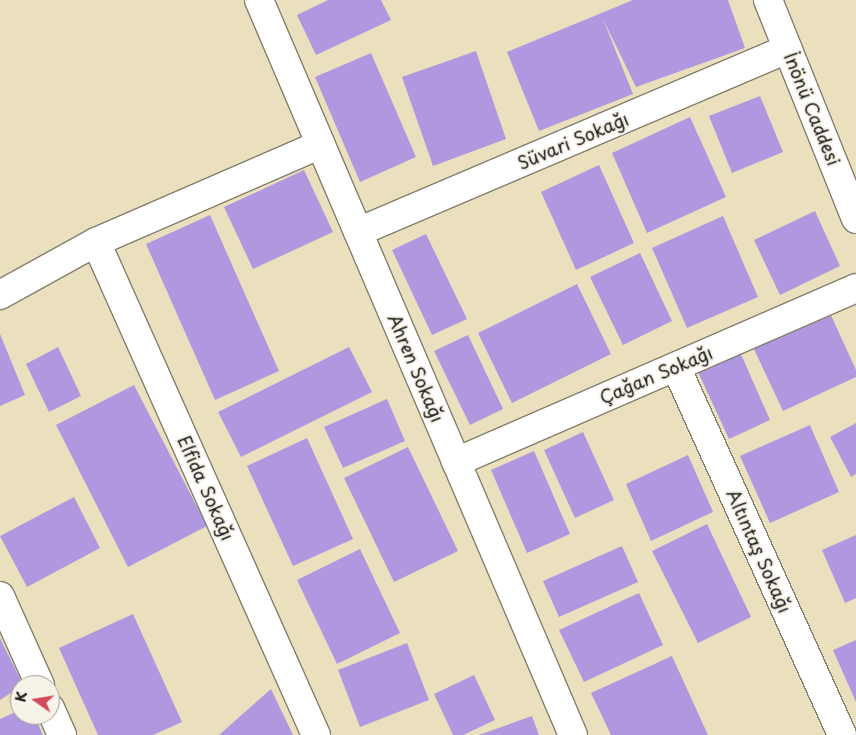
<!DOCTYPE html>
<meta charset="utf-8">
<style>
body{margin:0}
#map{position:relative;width:856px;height:735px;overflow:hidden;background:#ebe0bd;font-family:"Playpen Sans",sans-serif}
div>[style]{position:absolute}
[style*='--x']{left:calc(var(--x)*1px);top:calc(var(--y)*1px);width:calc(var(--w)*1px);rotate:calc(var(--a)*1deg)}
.building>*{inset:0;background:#af98e0}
.roads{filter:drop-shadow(1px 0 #847e6c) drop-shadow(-1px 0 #847e6c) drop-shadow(0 1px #847e6c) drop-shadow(0 -1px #847e6c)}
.minor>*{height:28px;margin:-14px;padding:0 14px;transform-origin:14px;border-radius:14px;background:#fff}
span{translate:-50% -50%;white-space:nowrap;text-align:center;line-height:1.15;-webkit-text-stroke:4px #f7f3e8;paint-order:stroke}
.street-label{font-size:18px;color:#1c1c1c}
.north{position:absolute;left:10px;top:675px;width:50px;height:50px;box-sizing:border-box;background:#f7f3e8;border:1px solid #9f9d96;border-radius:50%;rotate:283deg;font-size:14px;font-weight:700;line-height:20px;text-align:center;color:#1c1c1c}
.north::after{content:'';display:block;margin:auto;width:18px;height:22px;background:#d1495b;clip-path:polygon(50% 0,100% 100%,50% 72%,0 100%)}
</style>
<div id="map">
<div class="building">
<div style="clip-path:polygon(328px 0,381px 0,391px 20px,316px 55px,297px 15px)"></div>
<div style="clip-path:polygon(633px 0,728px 0,745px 48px,636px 87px,603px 19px,633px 94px,539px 131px,507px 52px)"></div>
<div style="clip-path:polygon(476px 51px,506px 139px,433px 166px,402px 77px)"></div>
<div style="clip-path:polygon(371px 53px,416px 157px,360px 182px,315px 77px)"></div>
<div style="clip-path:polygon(760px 96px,783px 152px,732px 173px,709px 116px)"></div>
<div style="clip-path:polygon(690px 117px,726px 197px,647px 233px,612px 153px)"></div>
<div style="clip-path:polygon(599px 165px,634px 243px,576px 270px,541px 192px)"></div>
<div style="clip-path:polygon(304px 170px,333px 232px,253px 269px,224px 207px)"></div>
<div style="clip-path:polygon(815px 211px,840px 266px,780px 295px,754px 240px)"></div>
<div style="clip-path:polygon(210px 215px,279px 371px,215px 400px,146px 244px)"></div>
<div style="clip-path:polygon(723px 216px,758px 297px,687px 328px,652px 248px)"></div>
<div style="clip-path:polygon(426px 234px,467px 319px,432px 335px,392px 250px)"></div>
<div style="clip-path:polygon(640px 253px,672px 321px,623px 345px,590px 277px)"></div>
<div style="clip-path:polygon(577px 284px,611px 354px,512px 403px,478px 333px)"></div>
<div style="clip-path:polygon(829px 311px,856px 370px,856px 377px,783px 411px,753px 347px)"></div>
<div style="clip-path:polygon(0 334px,25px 395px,0 406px)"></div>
<div style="clip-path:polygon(468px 335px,503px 409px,470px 425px,434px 351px)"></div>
<div style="clip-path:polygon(58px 347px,81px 396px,49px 412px,26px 364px)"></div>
<div style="clip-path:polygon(349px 347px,372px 392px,241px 457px,218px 412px)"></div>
<div style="clip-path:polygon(740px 352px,770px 420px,729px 439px,698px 372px)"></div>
<div style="clip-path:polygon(134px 385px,207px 526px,128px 567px,56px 425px)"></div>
<div style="clip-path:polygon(387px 399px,405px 441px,343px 468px,324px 427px)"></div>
<div style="clip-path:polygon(856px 423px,856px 474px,851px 477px,830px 437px)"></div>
<div style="clip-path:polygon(810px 425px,839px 492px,770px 523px,740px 456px)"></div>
<div style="clip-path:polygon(583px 432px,614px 500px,575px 518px,544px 450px)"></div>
<div style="clip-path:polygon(307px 438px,353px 539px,293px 566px,247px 466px)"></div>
<div style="clip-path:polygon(408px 447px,458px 551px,394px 582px,344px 478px)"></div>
<div style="clip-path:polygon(534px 451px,570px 534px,527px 553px,491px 470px)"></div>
<div style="clip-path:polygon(688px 455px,713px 512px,651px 541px,626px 484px)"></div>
<div style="clip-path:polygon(74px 497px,100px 548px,27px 587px,0 536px)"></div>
<div style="clip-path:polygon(707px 524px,751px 617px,698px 643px,652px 551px)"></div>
<div style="clip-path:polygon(856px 535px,856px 598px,845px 603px,822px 550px)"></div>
<div style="clip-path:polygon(622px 546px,638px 582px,559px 617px,543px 581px)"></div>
<div style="clip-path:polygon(360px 549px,400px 633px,337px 664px,297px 580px)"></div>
<div style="clip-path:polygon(639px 593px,663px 645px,584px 682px,559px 630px)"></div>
<div style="clip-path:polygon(133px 614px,182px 722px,153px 735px,98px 735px,59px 648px)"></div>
<div style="clip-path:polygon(0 638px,23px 685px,0 700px)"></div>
<div style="clip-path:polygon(856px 640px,856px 702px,833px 650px)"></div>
<div style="clip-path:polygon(407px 643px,429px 700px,360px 727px,338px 670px)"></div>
<div style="clip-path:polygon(672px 656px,708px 735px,611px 735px,591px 693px)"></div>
<div style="clip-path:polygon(474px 675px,495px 720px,463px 735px,453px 735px,434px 694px)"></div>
<div style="clip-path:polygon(271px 689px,293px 735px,219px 735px)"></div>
<div style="clip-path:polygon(20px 710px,20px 715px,34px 715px,43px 735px,0 735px,0 719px)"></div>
<div style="clip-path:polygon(532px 716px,539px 735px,479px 735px)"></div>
</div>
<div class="roads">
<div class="minor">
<div style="--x:259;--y:0;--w:799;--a:66.87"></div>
<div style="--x:768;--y:0;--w:236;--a:68.1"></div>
<div style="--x:358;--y:232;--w:467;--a:-23.1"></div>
<div style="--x:96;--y:242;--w:540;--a:65.95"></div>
<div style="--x:0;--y:295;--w:110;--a:-28.9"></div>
<div style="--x:96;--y:242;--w:245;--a:-23.5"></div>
<div style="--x:676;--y:367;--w:404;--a:65.7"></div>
<div style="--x:456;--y:462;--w:436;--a:-23.5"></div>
<div style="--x:0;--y:596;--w:98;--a:65.8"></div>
<div style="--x:50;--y:708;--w:30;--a:66"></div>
</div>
</div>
<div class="street-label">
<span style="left:812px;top:109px;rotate:68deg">İnönü Caddesi</span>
<span style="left:573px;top:141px;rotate:-23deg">Süvari Sokağı</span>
<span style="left:416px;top:368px;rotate:67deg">Ahren Sokağı</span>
<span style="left:656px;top:375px;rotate:-23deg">Çağan Sokağı</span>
<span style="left:206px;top:488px;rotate:66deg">Elfida Sokağı</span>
<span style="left:759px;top:551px;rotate:66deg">Altıntaş Sokağı</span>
</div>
<div class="north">K</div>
</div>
